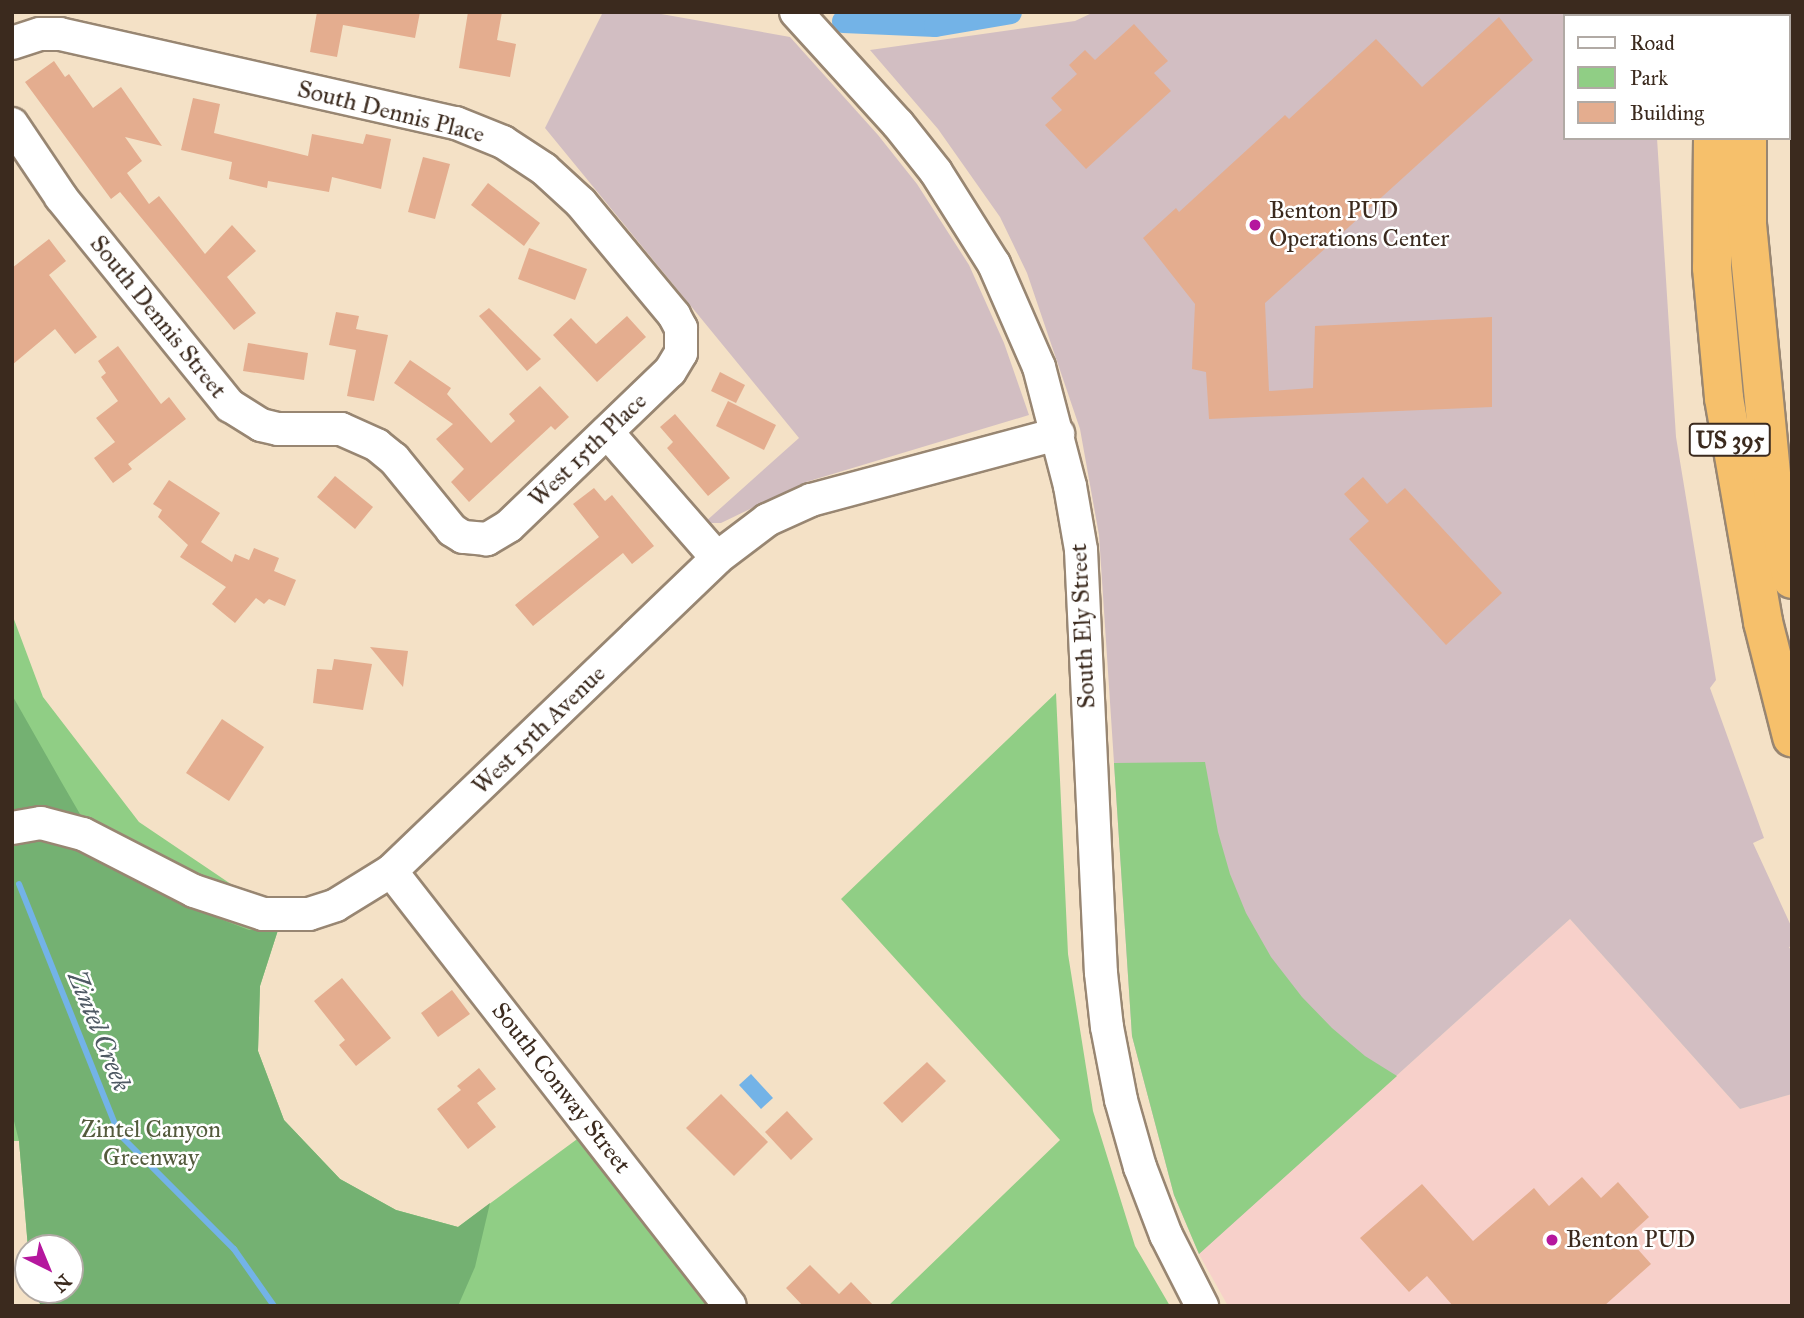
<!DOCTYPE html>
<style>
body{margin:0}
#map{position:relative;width:1804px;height:1318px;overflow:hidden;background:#f4e1c6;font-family:"IM FELL Great Primer",serif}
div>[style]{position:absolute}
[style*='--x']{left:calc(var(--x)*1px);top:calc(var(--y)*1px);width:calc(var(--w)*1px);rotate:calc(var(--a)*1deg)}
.built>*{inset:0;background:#f7d0ca}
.industrial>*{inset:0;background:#d2bec2}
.green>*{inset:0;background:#90ce85}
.forest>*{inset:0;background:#74b172}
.water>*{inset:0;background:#73b3e7}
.stream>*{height:6px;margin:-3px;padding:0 3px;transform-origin:3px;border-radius:3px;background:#73b3e7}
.canal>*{height:23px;margin:-11.5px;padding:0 11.5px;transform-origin:11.5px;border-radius:11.5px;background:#73b3e7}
.building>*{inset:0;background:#e4ad8f}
.roads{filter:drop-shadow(2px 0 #988672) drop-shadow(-2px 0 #988672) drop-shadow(0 2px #988672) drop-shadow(0 -2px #988672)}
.minor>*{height:32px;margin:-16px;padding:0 16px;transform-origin:16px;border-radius:16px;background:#fff}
.highway>*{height:38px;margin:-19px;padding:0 19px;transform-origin:19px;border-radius:19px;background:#f6c06b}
.dots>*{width:19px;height:19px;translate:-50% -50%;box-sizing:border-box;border:4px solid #fff;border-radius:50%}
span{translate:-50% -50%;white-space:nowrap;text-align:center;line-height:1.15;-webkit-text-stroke:5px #fff;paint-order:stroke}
.shield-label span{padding:2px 5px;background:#fff;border:2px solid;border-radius:5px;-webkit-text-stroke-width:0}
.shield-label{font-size:23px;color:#3b2a1e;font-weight:700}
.street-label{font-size:24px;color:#3b2a1e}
.poi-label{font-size:24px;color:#3b2a1e}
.left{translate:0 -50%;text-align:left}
.park-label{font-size:24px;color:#545b3d}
.water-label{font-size:26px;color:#4f5a64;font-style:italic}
.frame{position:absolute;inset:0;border:14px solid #3b2a1e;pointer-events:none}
.legend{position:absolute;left:1563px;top:14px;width:228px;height:126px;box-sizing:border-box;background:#fff;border:2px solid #b1aaa5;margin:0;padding:9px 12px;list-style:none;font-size:21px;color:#3b2a1e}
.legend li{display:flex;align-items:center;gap:14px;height:35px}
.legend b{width:35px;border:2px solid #b1aaa5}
.north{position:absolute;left:14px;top:1234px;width:70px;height:70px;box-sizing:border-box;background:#fff;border:2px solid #b1aaa5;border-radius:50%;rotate:137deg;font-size:19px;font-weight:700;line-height:28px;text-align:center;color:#3b2a1e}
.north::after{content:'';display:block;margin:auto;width:24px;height:32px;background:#b5179e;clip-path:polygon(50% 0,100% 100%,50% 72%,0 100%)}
</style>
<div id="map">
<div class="built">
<div style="clip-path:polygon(1570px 919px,1740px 1109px,1792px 1094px,1792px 1306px,1228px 1306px,1199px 1254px)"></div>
</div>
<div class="industrial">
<div style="clip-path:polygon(603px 12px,650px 12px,790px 37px,878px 135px,917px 184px,969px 265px,1004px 343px,1029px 415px,806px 482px,721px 523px,704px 523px,799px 438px,545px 128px)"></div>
<div style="clip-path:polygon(1094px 12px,1653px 12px,1653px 16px,1564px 16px,1564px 138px,1657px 138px,1676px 437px,1716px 680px,1710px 688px,1764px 838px,1753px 843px,1792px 928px,1792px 946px,1789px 947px,1792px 952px,1792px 1094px,1740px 1109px,1570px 919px,1199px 1254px,1174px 1195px,1132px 1036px,1099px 535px,1080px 429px,1027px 273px,1000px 217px,938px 129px,870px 50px,1075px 21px)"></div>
</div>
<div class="green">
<div style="clip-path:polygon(12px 614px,43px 697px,139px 822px,256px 901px,278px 930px,260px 986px,258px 1051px,284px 1120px,340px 1179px,396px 1210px,458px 1227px,580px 1137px,637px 1207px,707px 1306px,41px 1306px,34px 1290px,70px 1290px,70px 1248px,28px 1248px,19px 1141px,12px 1141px)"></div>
<div style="clip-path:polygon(1056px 693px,1068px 954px,1093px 1111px,1135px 1246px,1170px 1306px,888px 1306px,1060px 1140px,841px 899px)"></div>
<div style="clip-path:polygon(1205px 762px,1218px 832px,1230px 874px,1246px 913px,1271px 957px,1302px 997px,1332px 1028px,1365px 1056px,1397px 1076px,1199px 1254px,1174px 1195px,1132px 1036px,1114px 763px)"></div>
</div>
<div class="forest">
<div style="clip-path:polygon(12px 695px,62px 783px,84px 821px,12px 814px)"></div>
<div style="clip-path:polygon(29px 839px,63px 843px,197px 910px,249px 930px,278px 930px,260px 986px,258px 1051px,284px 1120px,340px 1179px,396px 1210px,458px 1227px,490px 1203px,475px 1267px,458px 1306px,41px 1306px,34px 1290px,70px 1290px,70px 1248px,28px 1248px,19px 1141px,12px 1113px,12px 845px)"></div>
</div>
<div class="water">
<div style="clip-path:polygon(751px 1074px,773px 1098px,761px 1109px,739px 1085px)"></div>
</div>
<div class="stream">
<div style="--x:19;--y:884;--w:269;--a:68.2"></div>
<div style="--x:119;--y:1134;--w:163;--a:45"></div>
<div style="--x:234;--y:1249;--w:70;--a:54.9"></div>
</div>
<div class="canal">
<div style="--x:843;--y:21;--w:92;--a:2.5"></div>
<div style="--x:935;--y:25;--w:76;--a:-9.8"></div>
</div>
<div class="building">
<div style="clip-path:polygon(317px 12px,420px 12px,415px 38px,343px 25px,337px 57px,310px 52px)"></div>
<div style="clip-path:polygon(468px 12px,502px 12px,497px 40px,516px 44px,510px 77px,459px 68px)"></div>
<div style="clip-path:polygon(1499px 17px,1533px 60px,1265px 303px,1269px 391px,1313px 388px,1315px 326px,1492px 317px,1492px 407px,1209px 419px,1206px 372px,1192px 369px,1195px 304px,1143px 238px,1176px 208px,1179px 212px,1285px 115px,1289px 119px,1376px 39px,1422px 87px)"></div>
<div style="clip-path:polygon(1134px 24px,1168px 61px,1154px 73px,1171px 91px,1086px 169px,1045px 125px,1062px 110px,1051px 98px,1077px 74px,1069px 65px,1085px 50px,1095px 60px)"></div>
<div style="clip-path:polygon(54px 61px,65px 77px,69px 74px,93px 108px,121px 87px,162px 146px,125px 137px,142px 161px,127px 173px,149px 204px,159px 196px,205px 254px,232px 225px,256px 251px,227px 277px,256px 313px,234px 330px,120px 192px,111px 199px,25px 82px)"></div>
<div style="clip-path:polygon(193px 98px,220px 104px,214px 133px,308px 156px,312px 134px,363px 144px,366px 134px,391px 139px,381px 189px,332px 177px,329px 192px,268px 181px,267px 188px,229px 179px,232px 162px,181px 150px)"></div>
<div style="clip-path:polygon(423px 157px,450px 164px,435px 219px,408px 212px)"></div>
<div style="clip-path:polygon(488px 183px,540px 223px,524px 246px,471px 205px)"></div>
<div style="clip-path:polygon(49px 239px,66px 261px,49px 275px,97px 337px,75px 354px,55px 329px,12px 365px,12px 268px)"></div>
<div style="clip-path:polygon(529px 248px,587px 269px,575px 300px,518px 279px)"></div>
<div style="clip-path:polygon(489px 308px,541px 359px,527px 371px,479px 316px)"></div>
<div style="clip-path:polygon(336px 312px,359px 316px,356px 329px,388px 335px,374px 401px,347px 396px,356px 350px,329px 345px)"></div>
<div style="clip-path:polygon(627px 316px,646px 337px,597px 382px,553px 335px,571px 318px,596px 344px)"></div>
<div style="clip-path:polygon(248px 343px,308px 353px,304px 380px,243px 371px)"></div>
<div style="clip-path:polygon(118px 346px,161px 404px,169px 397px,186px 419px,128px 464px,132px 469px,113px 483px,94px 458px,115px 442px,96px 418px,118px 401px,101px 377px,106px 373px,98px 361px)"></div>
<div style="clip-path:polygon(410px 360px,451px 388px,447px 394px,491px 443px,515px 421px,509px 414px,540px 386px,569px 417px,555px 430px,551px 426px,469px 502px,451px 482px,464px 469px,436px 439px,453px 424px,394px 383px)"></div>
<div style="clip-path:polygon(720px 372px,745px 385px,736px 403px,711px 391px)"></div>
<div style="clip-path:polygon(728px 401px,776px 425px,764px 450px,716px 426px)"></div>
<div style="clip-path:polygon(675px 414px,730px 478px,708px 496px,667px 448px,673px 442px,660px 427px)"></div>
<div style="clip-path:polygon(335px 476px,373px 507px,355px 529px,317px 497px)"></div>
<div style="clip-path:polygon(1363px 477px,1387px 504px,1405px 488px,1502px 593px,1446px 645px,1349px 539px,1369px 521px,1344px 494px)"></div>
<div style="clip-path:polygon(169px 480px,220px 513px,201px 542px,232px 562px,235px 554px,249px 560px,254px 548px,279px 558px,274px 571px,296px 580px,285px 606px,269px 599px,264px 604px,256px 598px,235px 623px,212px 604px,226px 587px,180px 557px,188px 545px,158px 517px,162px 510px,153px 504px)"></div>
<div style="clip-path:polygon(594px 488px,605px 501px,612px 495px,654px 546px,632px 564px,623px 553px,533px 626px,515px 605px,599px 537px,573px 504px)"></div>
<div style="clip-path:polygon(370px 647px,408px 651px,403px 687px)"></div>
<div style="clip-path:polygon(334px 659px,372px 664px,363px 710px,313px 703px,317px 669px,332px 670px)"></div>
<div style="clip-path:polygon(222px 719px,264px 747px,229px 801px,186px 773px)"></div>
<div style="clip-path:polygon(342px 978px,391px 1038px,356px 1066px,339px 1045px,345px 1040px,314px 1001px)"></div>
<div style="clip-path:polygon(452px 990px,470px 1014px,438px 1037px,421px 1013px)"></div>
<div style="clip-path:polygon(927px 1062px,946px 1081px,902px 1123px,883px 1103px)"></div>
<div style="clip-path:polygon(479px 1068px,496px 1089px,477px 1103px,496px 1127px,468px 1149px,437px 1109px,461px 1090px,457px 1086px)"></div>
<div style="clip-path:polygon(721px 1094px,768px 1142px,734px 1176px,686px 1128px)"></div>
<div style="clip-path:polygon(787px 1111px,813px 1139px,791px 1160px,765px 1132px)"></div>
<div style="clip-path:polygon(1582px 1177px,1601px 1198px,1618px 1182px,1649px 1217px,1627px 1237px,1651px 1264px,1604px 1306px,1453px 1306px,1427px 1276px,1409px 1292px,1360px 1238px,1422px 1184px,1473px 1241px,1534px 1188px,1549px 1206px)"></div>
<div style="clip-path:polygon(810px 1265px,839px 1294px,851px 1282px,874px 1306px,803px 1306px,786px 1288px)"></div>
</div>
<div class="roads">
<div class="minor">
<div style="--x:796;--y:12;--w:151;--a:47.7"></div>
<div style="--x:898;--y:124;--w:61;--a:51.6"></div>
<div style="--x:936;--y:172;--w:109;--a:57.8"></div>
<div style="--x:994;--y:264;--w:112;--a:66.4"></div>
<div style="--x:1039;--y:367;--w:123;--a:75.4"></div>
<div style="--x:1070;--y:486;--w:65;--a:80.2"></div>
<div style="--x:1081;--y:550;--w:423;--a:87.3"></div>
<div style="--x:1101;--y:973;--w:54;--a:83.7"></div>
<div style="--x:1107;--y:1027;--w:74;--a:79.1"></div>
<div style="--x:1121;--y:1100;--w:70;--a:74.2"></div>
<div style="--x:1140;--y:1167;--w:73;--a:69.1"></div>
<div style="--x:1166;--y:1235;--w:80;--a:63.1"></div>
<div style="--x:12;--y:43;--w:29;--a:-18"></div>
<div style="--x:40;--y:34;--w:20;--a:0"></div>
<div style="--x:60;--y:34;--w:406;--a:12.7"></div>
<div style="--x:456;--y:123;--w:51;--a:22"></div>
<div style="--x:503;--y:142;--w:49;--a:33.4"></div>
<div style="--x:544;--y:169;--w:50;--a:42.6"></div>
<div style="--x:581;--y:203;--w:146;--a:50.3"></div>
<div style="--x:674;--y:315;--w:15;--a:62"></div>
<div style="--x:681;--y:328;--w:25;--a:90"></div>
<div style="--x:681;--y:353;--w:21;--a:121"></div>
<div style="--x:670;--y:371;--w:223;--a:136.1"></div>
<div style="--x:509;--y:526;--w:26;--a:149"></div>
<div style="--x:487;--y:539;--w:24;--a:-175"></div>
<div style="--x:463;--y:537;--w:13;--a:-148"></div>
<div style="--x:452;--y:530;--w:92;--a:-129.2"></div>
<div style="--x:394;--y:459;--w:22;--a:-141"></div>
<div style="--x:377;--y:445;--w:39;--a:-156"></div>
<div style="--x:341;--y:429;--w:63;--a:180"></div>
<div style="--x:278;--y:429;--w:17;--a:-167"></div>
<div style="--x:261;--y:425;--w:36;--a:-148"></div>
<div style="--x:230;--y:406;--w:269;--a:-129"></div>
<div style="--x:61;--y:197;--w:88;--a:-123.9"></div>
<div style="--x:607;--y:432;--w:167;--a:48.9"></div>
<div style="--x:12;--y:828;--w:29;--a:-10"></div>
<div style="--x:41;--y:823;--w:43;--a:14.7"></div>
<div style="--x:83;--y:834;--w:125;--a:27.2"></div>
<div style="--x:194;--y:891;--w:73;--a:18.4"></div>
<div style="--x:263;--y:914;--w:46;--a:0"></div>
<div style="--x:309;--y:914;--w:28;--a:-18"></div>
<div style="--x:336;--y:905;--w:65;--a:-31.7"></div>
<div style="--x:391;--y:871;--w:452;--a:-43.8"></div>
<div style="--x:717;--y:558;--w:63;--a:-37.2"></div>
<div style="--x:767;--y:520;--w:48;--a:-24.4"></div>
<div style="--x:811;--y:500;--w:256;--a:-15"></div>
<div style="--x:391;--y:871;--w:551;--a:52.07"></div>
</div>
<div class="highway">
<div style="--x:1747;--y:12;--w:4;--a:90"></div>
<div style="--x:1713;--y:16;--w:4;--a:-90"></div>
<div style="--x:1713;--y:138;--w:130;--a:90.4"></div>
<div style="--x:1712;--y:268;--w:131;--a:84.7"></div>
<div style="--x:1724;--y:398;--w:227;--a:80.1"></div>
<div style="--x:1763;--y:622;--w:119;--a:75.8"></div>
<div style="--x:1747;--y:138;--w:86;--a:90"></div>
<div style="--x:1747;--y:224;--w:263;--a:84.5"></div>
<div style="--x:1772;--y:486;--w:95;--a:77.9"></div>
</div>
</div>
<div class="dots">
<div style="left:1255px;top:225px;background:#b5179e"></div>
<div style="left:1552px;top:1240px;background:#b5179e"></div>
</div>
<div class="shield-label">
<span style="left:1730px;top:440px">US 395</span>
</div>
<div class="street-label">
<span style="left:391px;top:112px;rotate:14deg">South Dennis Place</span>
<span style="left:158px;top:317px;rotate:51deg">South Dennis Street</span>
<span style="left:588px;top:450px;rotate:-44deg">West 15th Place</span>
<span style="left:1083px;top:626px;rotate:-93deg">South Ely Street</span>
<span style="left:539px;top:730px;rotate:-44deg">West 15th Avenue</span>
<span style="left:561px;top:1088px;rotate:52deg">South Conway Street</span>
</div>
<div class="poi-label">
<span class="left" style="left:1269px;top:225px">Benton PUD<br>Operations Center</span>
<span class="left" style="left:1566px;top:1240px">Benton PUD</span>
</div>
<div class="park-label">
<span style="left:151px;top:1144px">Zintel Canyon<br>Greenway</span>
</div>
<div class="water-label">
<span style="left:99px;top:1031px;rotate:68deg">Zintel Creek</span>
</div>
<div class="frame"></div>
<ul class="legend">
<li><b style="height:9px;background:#fff"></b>Road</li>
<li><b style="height:19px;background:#90ce85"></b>Park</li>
<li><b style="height:19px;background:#e4ad8f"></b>Building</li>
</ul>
<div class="north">N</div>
</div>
